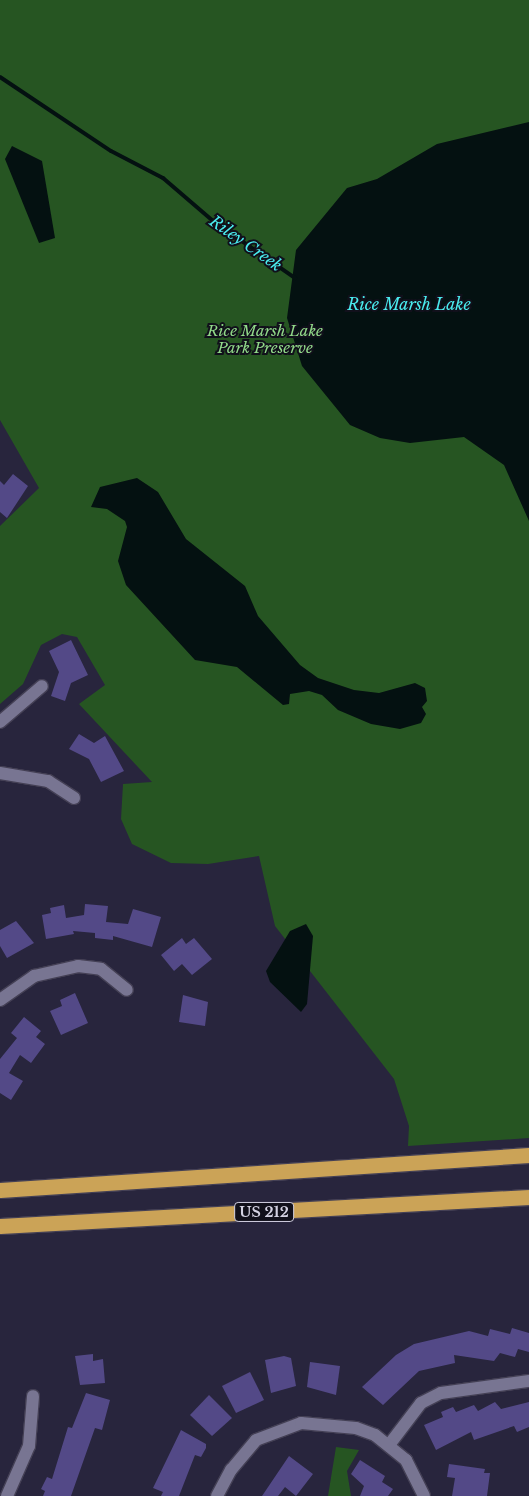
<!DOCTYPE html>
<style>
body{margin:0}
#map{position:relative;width:529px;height:1496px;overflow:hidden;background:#28253d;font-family:"Libre Baskerville",serif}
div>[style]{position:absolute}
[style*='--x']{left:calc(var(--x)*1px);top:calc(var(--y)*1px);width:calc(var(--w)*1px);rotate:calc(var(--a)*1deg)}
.green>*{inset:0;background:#265522}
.water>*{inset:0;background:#041111}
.stream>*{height:4px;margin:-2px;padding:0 2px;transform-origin:2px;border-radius:2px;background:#041111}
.building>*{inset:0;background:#534987}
.roads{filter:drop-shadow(1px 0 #444055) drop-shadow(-1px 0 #444055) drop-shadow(0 1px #444055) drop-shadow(0 -1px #444055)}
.minor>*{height:12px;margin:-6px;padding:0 6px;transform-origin:6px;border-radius:6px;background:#787592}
.highway>*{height:15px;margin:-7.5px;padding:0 7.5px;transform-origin:7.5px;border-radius:7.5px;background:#cba357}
span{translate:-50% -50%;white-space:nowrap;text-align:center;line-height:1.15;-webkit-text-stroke:4px #11101b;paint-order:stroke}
.shield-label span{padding:1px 4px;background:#11101b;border:1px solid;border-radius:4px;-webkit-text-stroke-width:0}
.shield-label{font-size:14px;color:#d4d2e3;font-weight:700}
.park-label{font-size:15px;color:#91d989;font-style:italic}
.water-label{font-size:16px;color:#4aebee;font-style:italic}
</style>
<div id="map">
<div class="green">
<div style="clip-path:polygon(0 0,529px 0,529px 1138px,408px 1146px,409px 1126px,394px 1079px,275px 926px,259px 856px,208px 864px,171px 863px,132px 844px,121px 819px,123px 784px,152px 782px,79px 704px,105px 685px,77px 637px,62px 634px,41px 645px,23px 684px,0 704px,0 526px,39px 488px,0 420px)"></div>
<div style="clip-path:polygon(336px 1447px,359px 1450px,347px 1471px,351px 1496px,328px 1496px)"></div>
</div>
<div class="water">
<div style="clip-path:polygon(529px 122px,529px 521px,504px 465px,464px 437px,410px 443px,380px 438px,350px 425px,302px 366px,287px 318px,296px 250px,347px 188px,377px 179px,437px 144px)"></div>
<div style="clip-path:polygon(12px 146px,42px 161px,55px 238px,39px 243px,5px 159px)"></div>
<div style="clip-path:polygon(137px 478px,158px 492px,186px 539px,245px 586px,258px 616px,300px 665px,318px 678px,354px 690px,379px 693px,415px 683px,425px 688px,427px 701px,422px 707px,426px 714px,421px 723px,400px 729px,371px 724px,338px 710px,322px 695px,309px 691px,290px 694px,289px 704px,283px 705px,237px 667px,195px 660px,126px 585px,118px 561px,127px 527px,125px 521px,107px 509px,91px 507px,100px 487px)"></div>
<div style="clip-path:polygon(306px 924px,313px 936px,307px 1004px,301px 1012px,270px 982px,266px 971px,290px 931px)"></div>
</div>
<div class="stream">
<div style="--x:0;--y:77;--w:133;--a:33.7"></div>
<div style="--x:111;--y:151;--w:59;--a:27.4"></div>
<div style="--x:163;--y:178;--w:66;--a:40.7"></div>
<div style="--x:213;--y:221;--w:100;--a:34.8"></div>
</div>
<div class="building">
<div style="clip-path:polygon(13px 474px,28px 486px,7px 518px,0 512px,0 481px,4px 485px)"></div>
<div style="clip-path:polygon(71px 640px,88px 675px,71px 683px,65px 701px,51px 696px,59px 672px,49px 651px)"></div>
<div style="clip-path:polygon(79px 734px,94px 743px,105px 736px,124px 771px,101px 782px,89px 759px,69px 749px)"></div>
<div style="clip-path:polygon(85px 904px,108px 906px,106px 922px,128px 924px,133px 909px,161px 917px,152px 947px,113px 936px,113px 940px,95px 938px,95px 933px,73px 931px,74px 934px,46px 939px,42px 915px,51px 913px,50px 908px,64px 905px,66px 918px,84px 915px)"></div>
<div style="clip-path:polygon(16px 921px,34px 943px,7px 958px,0 946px,0 930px)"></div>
<div style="clip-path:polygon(182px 938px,186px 944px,194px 938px,212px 959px,192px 975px,182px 964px,174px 971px,161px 955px)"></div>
<div style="clip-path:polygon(75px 993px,88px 1023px,61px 1035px,50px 1011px,62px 1006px,60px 1000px)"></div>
<div style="clip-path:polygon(183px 995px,208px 1002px,205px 1026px,179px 1022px)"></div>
<div style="clip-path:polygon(24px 1017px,41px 1031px,36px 1037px,45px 1044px,31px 1063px,20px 1055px,9px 1073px,23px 1081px,11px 1100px,0 1093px,0 1059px,17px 1038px,11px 1033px)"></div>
<div style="clip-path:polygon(512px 1328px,529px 1333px,529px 1352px,518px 1349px,515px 1357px,500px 1353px,494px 1361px,454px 1355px,455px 1363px,419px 1371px,383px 1405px,362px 1387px,396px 1355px,414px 1344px,469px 1331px,488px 1336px,490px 1329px,510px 1334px)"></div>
<div style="clip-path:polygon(93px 1354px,93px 1361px,103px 1359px,105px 1383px,80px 1385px,75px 1356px)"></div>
<div style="clip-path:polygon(284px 1356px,291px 1358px,296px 1386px,271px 1393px,265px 1360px)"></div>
<div style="clip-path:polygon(310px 1362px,340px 1366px,336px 1395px,307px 1387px)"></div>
<div style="clip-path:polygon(250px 1372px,264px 1400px,236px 1413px,222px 1386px)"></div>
<div style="clip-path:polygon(86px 1393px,110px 1400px,102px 1430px,95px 1428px,71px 1496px,43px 1496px,45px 1491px,41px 1489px,47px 1477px,52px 1479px,68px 1427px,72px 1428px)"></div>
<div style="clip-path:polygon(209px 1395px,232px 1418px,212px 1436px,190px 1415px)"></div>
<div style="clip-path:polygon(495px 1402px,501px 1409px,529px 1402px,529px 1427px,517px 1432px,514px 1426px,474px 1440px,471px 1432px,436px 1450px,424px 1425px,443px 1417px,441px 1412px,453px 1407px,456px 1412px,474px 1405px,478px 1411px)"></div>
<div style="clip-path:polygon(181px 1430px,206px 1444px,206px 1448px,201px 1457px,195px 1455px,179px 1496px,161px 1496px,163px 1492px,153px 1488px)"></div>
<div style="clip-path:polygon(289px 1456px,313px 1474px,296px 1496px,285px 1487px,278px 1496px,262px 1496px)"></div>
<div style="clip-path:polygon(360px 1460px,385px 1476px,382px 1482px,393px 1489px,388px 1496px,360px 1496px,364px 1486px,351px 1474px)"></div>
<div style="clip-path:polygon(449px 1464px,485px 1469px,484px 1473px,490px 1473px,487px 1496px,452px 1496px,455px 1478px,447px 1477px)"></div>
</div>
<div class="roads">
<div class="minor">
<div style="--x:0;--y:722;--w:55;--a:-40.6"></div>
<div style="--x:0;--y:773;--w:49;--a:9.5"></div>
<div style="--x:48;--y:781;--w:31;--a:33"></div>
<div style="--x:0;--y:1000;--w:42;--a:-35.2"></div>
<div style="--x:34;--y:976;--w:45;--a:-12.8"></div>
<div style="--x:78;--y:966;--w:23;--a:7"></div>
<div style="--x:101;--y:969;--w:33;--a:39"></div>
<div style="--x:389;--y:1445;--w:53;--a:-52.7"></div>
<div style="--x:421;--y:1403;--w:22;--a:-27"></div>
<div style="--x:441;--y:1393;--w:89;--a:-7.8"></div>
<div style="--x:7;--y:1496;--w:55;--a:-66.3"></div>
<div style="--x:29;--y:1446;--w:50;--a:-85.4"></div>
<div style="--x:217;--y:1496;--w:30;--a:-62"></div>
<div style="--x:231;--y:1470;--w:39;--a:-50"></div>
<div style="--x:256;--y:1440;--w:48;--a:-20.7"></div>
<div style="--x:301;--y:1423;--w:55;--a:5.2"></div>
<div style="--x:356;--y:1428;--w:20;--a:20"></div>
<div style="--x:375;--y:1435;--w:40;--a:39"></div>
<div style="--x:406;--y:1460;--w:40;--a:63.4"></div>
</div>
<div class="highway">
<div style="--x:0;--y:1190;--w:530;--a:-3.79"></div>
<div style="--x:0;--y:1226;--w:530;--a:-3.14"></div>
</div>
</div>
<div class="shield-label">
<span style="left:264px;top:1212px">US 212</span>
</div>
<div class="park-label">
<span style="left:265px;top:339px">Rice Marsh Lake<br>Park Preserve</span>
</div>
<div class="water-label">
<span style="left:246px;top:243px;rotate:35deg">Riley Creek</span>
<span style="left:409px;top:304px">Rice Marsh Lake</span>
</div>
</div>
